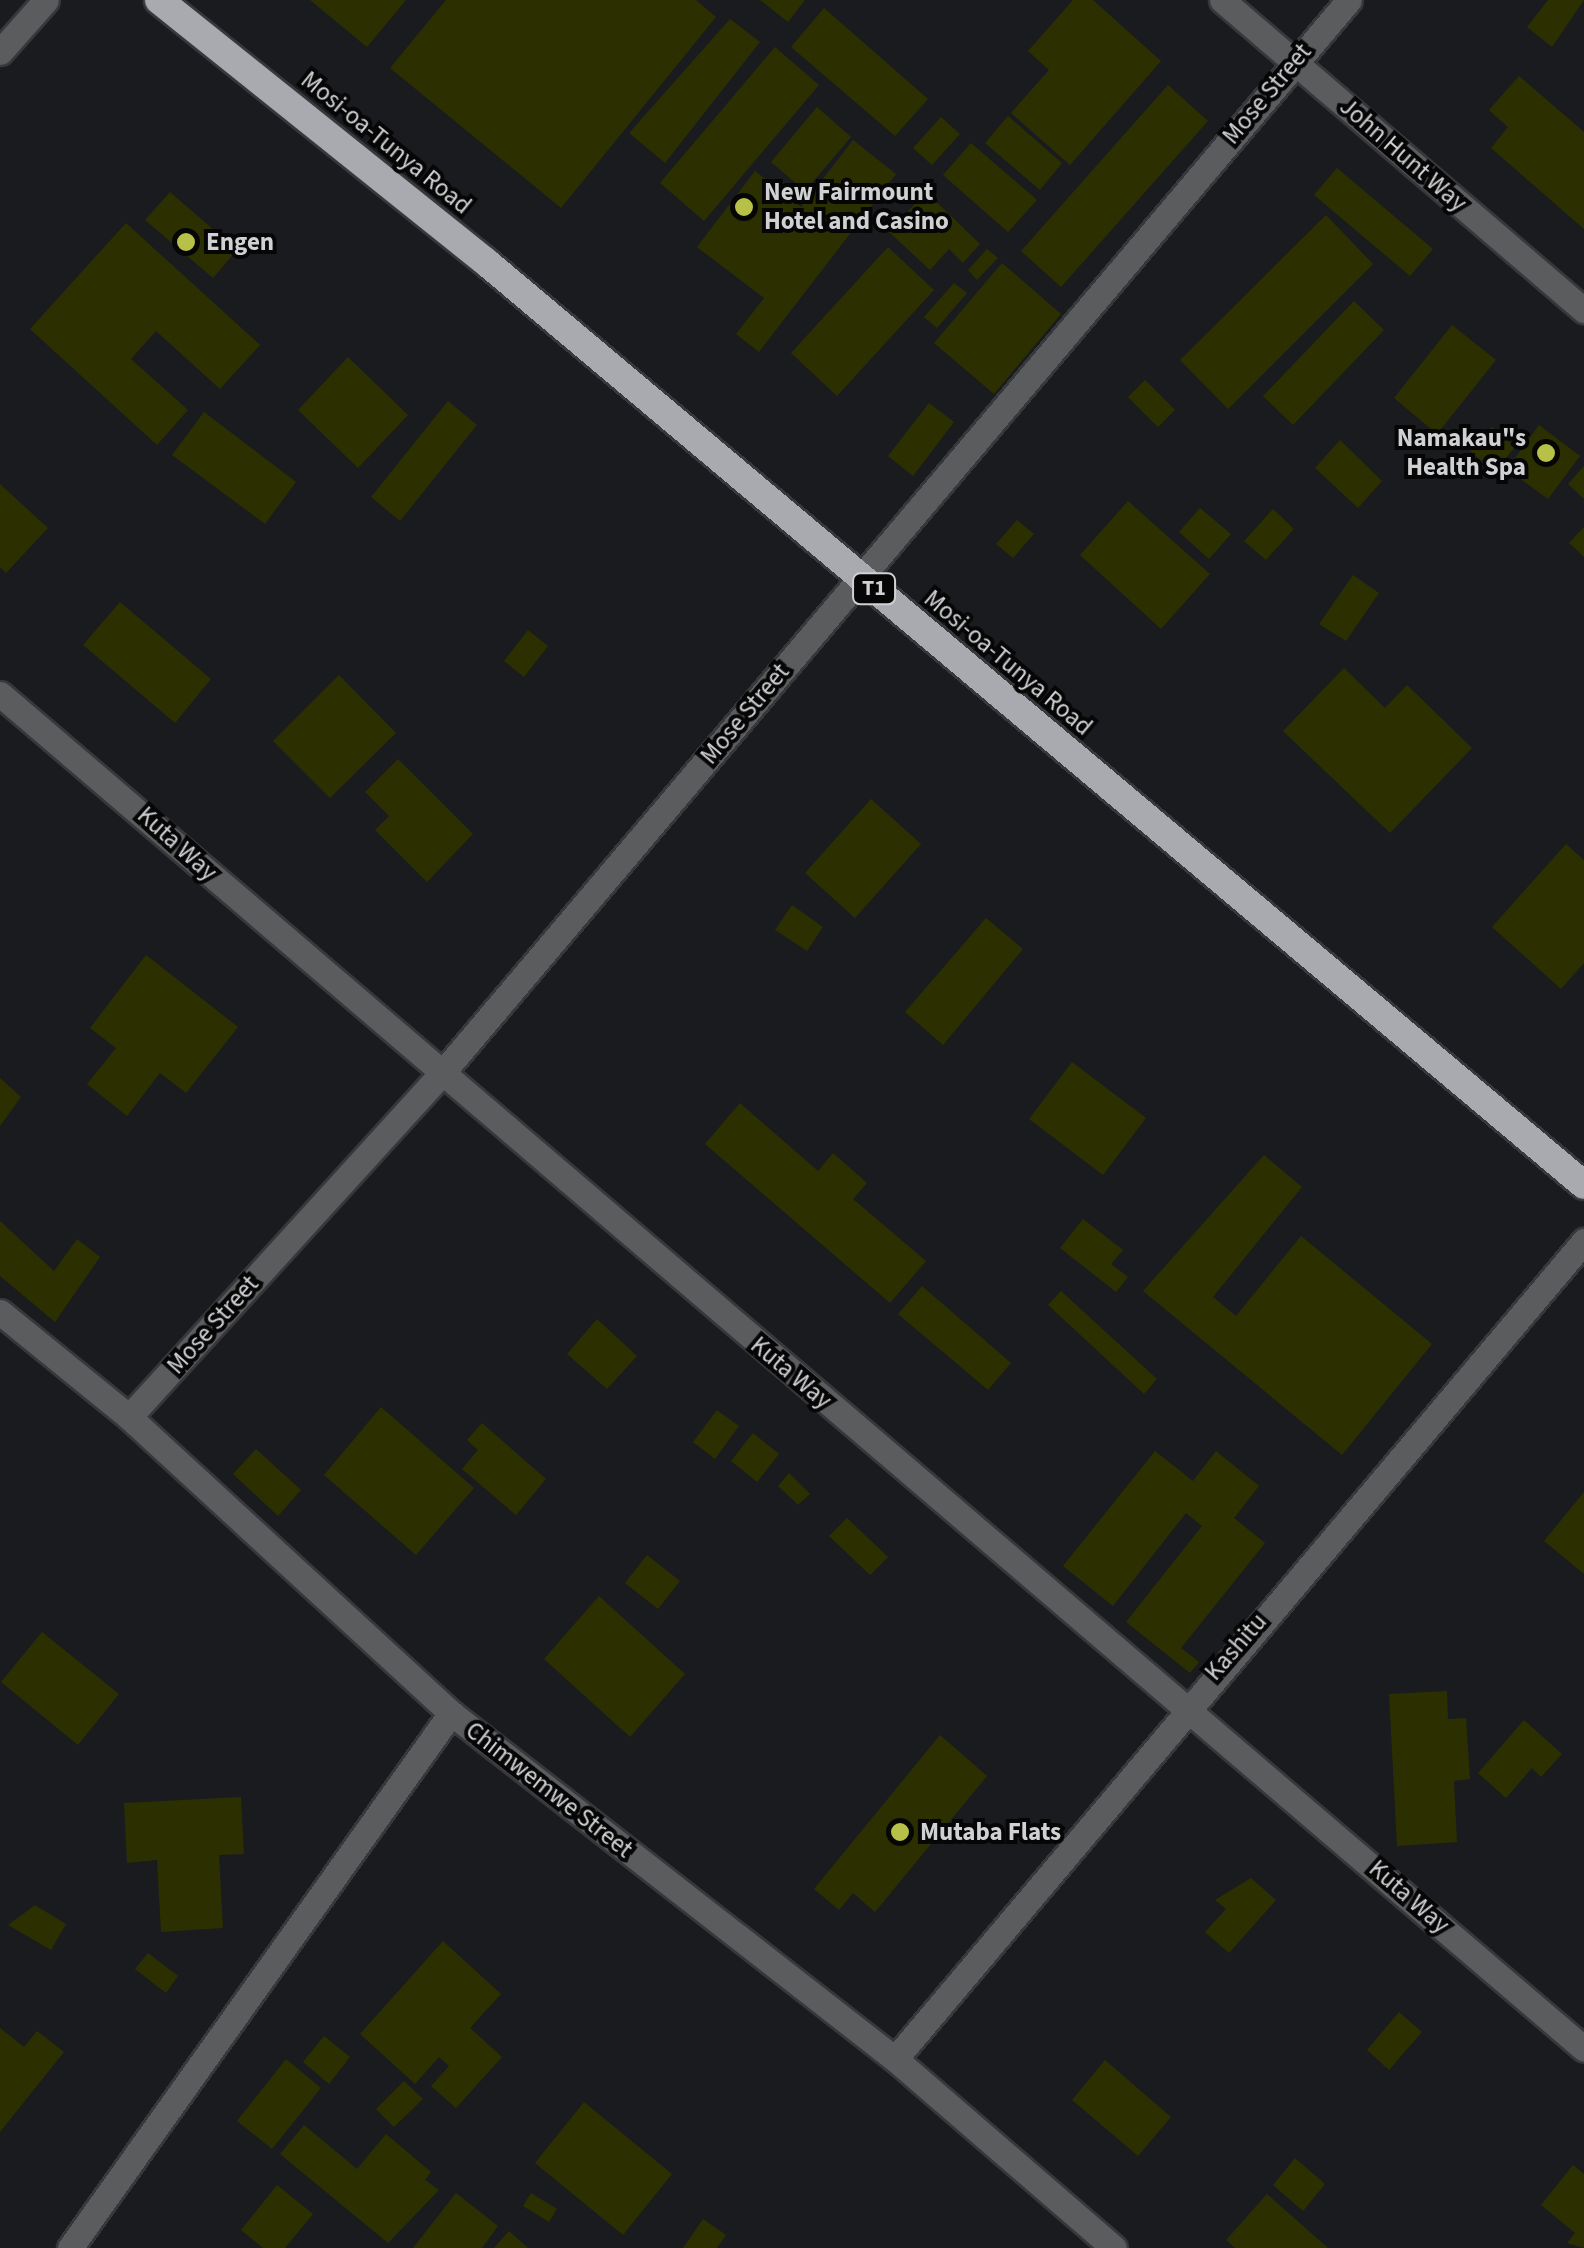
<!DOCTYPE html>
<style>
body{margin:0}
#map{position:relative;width:1584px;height:2248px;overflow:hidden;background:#1a1b1f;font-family:"Source Sans 3",sans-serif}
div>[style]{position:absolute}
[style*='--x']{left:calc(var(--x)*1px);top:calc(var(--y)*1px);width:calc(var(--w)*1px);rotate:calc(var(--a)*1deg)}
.building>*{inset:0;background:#2c3000}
.roads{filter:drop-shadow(2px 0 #37383c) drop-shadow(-2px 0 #37383c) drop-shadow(0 2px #37383c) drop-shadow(0 -2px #37383c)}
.minor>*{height:25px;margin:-12.5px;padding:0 12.5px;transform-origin:12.5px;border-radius:12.5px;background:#5b5c5e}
.trunk>*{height:28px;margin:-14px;padding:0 14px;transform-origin:14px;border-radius:14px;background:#a9aab0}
.dots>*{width:28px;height:28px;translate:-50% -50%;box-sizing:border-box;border:5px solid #060607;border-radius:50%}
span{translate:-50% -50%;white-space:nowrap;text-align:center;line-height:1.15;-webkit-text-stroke:8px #060607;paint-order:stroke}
.shield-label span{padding:2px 8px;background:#060607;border:2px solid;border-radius:8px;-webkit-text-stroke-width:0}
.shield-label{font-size:22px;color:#d0d1d3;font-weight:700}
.street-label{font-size:25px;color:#d0d1d3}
.poi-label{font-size:25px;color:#d0d1d3;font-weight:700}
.left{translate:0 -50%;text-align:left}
.right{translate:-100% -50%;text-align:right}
</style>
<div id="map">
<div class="building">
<div style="clip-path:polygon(310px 0,406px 0,367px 47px)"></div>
<div style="clip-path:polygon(446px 0,696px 0,716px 17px,561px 208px,390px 68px)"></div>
<div style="clip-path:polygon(760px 0,805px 0,788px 22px)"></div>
<div style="clip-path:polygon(1073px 0,1093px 0,1161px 61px,1070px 165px,1011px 113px,1049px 70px,1028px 51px)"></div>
<div style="clip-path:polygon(1548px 0,1584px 0,1552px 47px,1527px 27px)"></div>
<div style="clip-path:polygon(824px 8px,928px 99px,895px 136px,791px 47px)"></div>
<div style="clip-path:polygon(730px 19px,760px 42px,665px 163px,629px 133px)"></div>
<div style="clip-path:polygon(775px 47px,819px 85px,704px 221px,660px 183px)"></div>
<div style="clip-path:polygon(1519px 76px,1584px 132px,1584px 229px,1491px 148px,1508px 127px,1489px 110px)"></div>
<div style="clip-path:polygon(1168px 85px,1208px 121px,1061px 287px,1021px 251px)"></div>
<div style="clip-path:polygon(817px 107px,851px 137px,805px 191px,771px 162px)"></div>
<div style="clip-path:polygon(1008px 116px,1062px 163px,1040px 190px,985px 143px)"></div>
<div style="clip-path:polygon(941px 117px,960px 134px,932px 165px,913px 148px)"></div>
<div style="clip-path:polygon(853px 140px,896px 174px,759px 352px,736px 334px,764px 298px,697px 247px,755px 171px,801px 207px)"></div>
<div style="clip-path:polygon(971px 143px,1037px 200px,1008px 232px,943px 175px)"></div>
<div style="clip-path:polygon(1337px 168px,1433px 249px,1410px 276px,1314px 195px)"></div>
<div style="clip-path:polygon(170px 192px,237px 250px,213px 278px,145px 220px)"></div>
<div style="clip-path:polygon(926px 192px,980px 244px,963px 263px,949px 249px,930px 270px,889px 232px)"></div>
<div style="clip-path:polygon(1326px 215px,1373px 264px,1228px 409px,1180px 360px)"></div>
<div style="clip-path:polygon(126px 223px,260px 345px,220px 389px,156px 331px,131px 359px,188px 410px,157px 445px,30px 329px)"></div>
<div style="clip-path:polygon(888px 247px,934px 290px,837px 396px,791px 353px)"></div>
<div style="clip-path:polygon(987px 249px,998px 258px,977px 280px,968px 270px)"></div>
<div style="clip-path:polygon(1002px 263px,1061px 314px,994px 394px,934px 343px)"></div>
<div style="clip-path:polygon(954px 283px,967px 293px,937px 328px,924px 317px)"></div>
<div style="clip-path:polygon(1354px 301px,1384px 330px,1293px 425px,1263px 396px)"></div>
<div style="clip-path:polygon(1452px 325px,1496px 360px,1437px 434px,1394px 398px)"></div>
<div style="clip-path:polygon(348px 357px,408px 415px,358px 468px,298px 410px)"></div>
<div style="clip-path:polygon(1145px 380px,1175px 410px,1158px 427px,1128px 397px)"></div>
<div style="clip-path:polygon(448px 401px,477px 425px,400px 521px,371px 497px)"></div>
<div style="clip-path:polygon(929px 403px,954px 422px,913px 476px,888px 456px)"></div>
<div style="clip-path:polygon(204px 412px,296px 482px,265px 524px,172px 455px)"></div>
<div style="clip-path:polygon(1539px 425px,1580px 456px,1548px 499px,1507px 469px)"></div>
<div style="clip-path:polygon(1492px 427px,1515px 447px,1494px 472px,1470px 451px)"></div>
<div style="clip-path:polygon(1340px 440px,1382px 481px,1358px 508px,1315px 468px)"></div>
<div style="clip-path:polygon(1584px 466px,1584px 499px,1568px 484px)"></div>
<div style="clip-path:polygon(0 484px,48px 528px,6px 573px,0 567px)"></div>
<div style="clip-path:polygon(1128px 501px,1210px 574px,1161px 629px,1080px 555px)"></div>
<div style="clip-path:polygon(1200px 508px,1231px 534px,1209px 559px,1179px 532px)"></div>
<div style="clip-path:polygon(1273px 509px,1294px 529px,1266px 560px,1244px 541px)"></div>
<div style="clip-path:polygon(1017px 520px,1034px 534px,1013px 558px,996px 544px)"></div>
<div style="clip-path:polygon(1584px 527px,1584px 557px,1569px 543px)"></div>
<div style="clip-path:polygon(1353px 575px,1379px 593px,1346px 641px,1319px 624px)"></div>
<div style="clip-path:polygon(120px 602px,211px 679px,175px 723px,83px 645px)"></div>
<div style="clip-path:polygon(528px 630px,548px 646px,524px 677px,504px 661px)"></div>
<div style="clip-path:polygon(1344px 668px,1385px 708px,1407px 685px,1472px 748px,1390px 833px,1283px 731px)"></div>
<div style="clip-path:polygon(339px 675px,396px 733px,330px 798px,273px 741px)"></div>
<div style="clip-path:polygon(398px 759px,473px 834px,427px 882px,375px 830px,389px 816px,365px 792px)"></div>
<div style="clip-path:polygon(871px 799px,921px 844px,855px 918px,805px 873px)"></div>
<div style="clip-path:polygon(1566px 844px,1584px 860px,1584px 963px,1561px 989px,1492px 927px)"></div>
<div style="clip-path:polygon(792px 905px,823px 927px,807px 951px,775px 930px)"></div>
<div style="clip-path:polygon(986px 918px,1023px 949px,943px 1045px,905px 1012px)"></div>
<div style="clip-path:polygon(146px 955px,238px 1027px,186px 1093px,160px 1073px,127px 1116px,87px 1084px,116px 1048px,90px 1028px)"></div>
<div style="clip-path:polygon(1072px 1062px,1146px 1118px,1103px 1175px,1029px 1119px)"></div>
<div style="clip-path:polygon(0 1078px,21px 1097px,0 1126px)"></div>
<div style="clip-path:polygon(740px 1103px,818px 1171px,833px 1153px,867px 1183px,853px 1199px,926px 1261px,890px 1303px,705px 1144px)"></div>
<div style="clip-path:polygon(1264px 1155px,1302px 1187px,1213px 1297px,1236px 1316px,1301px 1236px,1432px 1344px,1342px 1455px,1143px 1291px)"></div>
<div style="clip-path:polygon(1083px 1219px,1123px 1250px,1111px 1264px,1128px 1277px,1116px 1292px,1060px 1248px)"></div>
<div style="clip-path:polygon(0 1221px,54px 1271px,77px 1239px,100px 1257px,55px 1322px,0 1276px)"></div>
<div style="clip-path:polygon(922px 1286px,1011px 1363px,988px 1390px,898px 1314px)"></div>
<div style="clip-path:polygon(1061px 1291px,1157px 1379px,1144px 1394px,1048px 1305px)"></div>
<div style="clip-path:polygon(597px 1319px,637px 1356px,607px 1389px,567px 1354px)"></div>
<div style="clip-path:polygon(381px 1407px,474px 1488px,416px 1555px,324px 1475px)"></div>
<div style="clip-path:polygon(717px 1410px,739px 1426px,715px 1459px,693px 1442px)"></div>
<div style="clip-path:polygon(482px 1423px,546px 1479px,516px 1515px,462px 1469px,478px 1450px,467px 1440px)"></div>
<div style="clip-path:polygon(753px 1433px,779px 1454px,757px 1482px,731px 1461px)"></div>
<div style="clip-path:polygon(256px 1449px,301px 1490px,278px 1516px,233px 1474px)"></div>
<div style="clip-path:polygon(1155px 1451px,1193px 1481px,1216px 1451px,1259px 1486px,1234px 1518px,1265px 1543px,1181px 1648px,1199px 1662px,1190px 1673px,1126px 1622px,1202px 1526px,1186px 1513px,1113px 1606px,1063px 1566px)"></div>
<div style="clip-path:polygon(789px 1473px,810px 1494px,798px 1505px,778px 1486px)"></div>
<div style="clip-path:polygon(1584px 1492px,1584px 1574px,1544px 1541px)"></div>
<div style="clip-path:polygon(847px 1518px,888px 1557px,870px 1575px,829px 1536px)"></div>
<div style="clip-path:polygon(647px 1555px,680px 1581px,658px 1609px,625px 1583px)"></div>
<div style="clip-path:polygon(599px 1596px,685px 1674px,630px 1737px,544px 1659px)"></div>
<div style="clip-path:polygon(42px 1632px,119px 1694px,78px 1745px,1px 1682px)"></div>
<div style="clip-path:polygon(1447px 1691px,1448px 1719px,1466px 1718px,1470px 1779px,1454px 1781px,1457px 1842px,1397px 1846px,1389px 1694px)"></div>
<div style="clip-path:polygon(1524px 1720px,1562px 1754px,1541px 1777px,1532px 1768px,1506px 1798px,1478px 1773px)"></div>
<div style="clip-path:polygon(940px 1735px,987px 1776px,875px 1912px,853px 1893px,839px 1910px,814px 1889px)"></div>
<div style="clip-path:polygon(241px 1797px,244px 1854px,219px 1855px,223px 1928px,161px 1932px,157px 1860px,127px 1863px,124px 1803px)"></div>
<div style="clip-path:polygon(1251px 1878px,1276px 1900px,1229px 1953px,1205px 1932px,1226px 1909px,1215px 1900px)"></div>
<div style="clip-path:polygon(35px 1905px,66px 1924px,51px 1950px,8px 1925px)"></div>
<div style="clip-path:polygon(443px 1941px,501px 1994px,470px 2028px,502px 2057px,456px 2108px,431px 2086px,449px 2066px,439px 2057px,415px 2084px,360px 2034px)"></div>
<div style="clip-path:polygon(148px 1953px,178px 1976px,166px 1993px,135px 1969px)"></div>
<div style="clip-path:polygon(1399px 2012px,1422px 2032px,1389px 2070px,1367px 2050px)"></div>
<div style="clip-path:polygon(0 2028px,24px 2047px,37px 2031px,64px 2052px,0 2132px)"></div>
<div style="clip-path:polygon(324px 2036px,350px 2057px,329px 2084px,303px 2062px)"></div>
<div style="clip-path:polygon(286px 2059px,321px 2088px,272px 2149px,237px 2121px)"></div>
<div style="clip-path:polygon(1105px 2060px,1171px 2117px,1138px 2156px,1072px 2100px)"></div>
<div style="clip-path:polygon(404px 2081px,423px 2099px,394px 2127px,376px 2109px)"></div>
<div style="clip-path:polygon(584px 2102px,672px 2174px,623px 2235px,535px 2163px)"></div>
<div style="clip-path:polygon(304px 2125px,357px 2169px,386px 2134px,431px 2172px,425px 2180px,439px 2190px,388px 2243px,280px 2154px)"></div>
<div style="clip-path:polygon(1295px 2158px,1325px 2184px,1303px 2211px,1273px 2185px)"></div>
<div style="clip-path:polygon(1573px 2165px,1584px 2174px,1584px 2248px,1567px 2243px,1575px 2233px,1541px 2205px)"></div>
<div style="clip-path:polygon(277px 2185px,313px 2214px,285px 2248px,263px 2248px,241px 2230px)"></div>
<div style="clip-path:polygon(456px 2193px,498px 2226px,482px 2248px,413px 2248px)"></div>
<div style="clip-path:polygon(531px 2193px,557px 2209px,549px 2222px,523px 2206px)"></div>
<div style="clip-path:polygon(1267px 2194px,1328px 2248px,1235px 2248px,1226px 2240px)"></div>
<div style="clip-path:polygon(703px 2219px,726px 2235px,717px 2248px,683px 2248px)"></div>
<div style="clip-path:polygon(509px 2231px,528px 2248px,494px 2248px)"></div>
</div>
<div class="roads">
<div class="minor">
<div style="--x:1222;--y:0;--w:477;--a:40.6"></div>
<div style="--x:0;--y:52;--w:69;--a:-48.5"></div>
<div style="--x:0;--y:694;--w:2084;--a:40.54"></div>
<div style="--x:0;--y:1312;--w:166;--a:39.1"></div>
<div style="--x:129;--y:1417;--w:437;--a:42.6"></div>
<div style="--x:451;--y:1713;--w:563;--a:37.93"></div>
<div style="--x:895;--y:2059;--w:289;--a:40.8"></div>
<div style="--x:129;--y:1417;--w:459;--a:-47.7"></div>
<div style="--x:438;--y:1078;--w:1411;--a:-49.8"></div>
<div style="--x:895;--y:2059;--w:1070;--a:-49.89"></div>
<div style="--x:70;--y:2248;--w:657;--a:-54.54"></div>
</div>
<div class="trunk">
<div style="--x:159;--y:0;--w:419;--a:38.7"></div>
<div style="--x:486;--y:262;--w:1434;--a:40.05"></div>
</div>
</div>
<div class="dots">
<div style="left:744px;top:207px;background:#b7c148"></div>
<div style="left:186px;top:242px;background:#b7c148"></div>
<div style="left:1546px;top:453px;background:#b7c148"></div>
<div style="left:900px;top:1832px;background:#b7c148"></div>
</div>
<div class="shield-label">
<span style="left:874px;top:589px">T1</span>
</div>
<div class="street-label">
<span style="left:1267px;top:94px;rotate:-50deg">Mose Street</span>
<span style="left:386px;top:143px;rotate:39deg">Mosi-oa-Tunya Road</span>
<span style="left:1403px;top:155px;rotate:41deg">John Hunt Way</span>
<span style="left:1008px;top:663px;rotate:40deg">Mosi-oa-Tunya Road</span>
<span style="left:745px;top:714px;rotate:-50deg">Mose Street</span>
<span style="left:177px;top:844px;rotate:42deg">Kuta Way</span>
<span style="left:213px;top:1325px;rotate:-48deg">Mose Street</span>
<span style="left:791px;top:1373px;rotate:40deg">Kuta Way</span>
<span style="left:1236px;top:1647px;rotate:-49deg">Kashitu</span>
<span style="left:549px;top:1790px;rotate:38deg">Chimwemwe Street</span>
<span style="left:1409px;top:1897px;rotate:41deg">Kuta Way</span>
</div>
<div class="poi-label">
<span class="left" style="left:764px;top:207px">New Fairmount<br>Hotel and Casino</span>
<span class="left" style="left:206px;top:242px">Engen</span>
<span class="right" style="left:1526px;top:453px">Namakau"s<br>Health Spa</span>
<span class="left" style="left:920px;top:1832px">Mutaba Flats</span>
</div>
</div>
